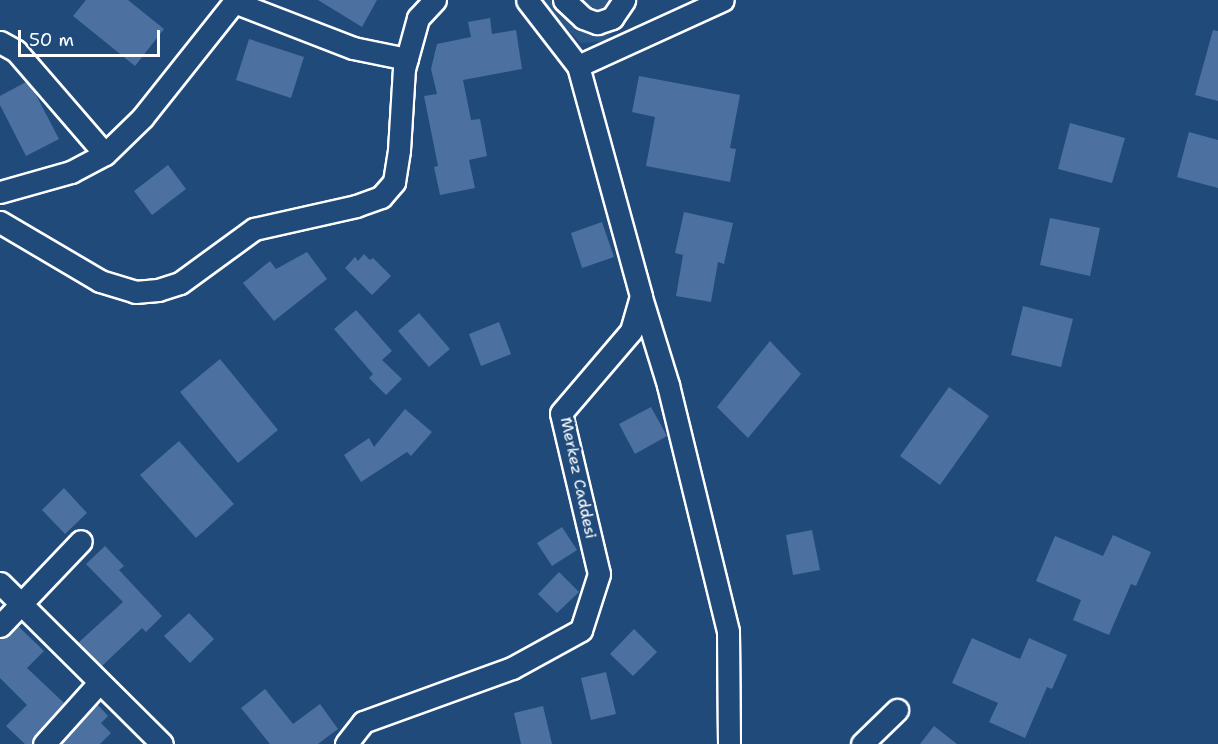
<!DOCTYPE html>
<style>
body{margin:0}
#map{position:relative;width:1218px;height:744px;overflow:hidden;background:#1f4a7a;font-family:"Shantell Sans",sans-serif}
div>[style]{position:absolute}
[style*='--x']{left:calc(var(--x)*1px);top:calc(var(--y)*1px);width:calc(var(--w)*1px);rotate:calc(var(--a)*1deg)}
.built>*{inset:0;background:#2c5685}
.building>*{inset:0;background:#4c71a0}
.roads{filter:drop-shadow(2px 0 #fff) drop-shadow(-2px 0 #fff) drop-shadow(0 2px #fff) drop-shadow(0 -2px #fff)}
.minor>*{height:21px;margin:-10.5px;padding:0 10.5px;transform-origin:10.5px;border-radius:10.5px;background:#1f4a7a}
span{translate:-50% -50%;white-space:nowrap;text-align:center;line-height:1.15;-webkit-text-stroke:5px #1f4a7a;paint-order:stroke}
.street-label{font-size:16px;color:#fff}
.scale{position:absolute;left:18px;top:30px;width:142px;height:27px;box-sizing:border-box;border:3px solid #fff;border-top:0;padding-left:8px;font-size:18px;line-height:21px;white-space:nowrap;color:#fff;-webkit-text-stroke:4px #1f4a7a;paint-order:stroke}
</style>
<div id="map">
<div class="built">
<div style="clip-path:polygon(538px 0,633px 0,606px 41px,581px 43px)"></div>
</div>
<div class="building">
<div style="clip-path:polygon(86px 0,128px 0,164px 29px,135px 66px,73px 16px)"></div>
<div style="clip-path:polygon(318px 0,377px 0,362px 27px)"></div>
<div style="clip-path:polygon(490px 18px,492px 34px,516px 30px,522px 69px,463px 80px,471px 120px,480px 119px,487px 156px,469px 160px,475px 188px,440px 195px,434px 167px,438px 166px,424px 96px,437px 94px,431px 69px,437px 44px,471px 37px,468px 22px)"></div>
<div style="clip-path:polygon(1213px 30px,1218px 31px,1218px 101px,1195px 95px)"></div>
<div style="clip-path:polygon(249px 39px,304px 57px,291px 98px,236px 80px)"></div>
<div style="clip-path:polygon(639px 76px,740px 95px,730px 148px,736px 149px,730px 182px,646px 166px,655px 117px,632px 112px)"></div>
<div style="clip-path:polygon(26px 82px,34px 91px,59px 139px,26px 156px,0 105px,0 96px)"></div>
<div style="clip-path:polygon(1070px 123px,1125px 138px,1112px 183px,1058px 169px)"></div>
<div style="clip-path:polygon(1189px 132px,1218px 140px,1218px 188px,1177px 177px)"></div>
<div style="clip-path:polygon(168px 165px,186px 189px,152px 215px,134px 191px)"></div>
<div style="clip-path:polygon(684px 212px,733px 223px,724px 264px,718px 262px,711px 302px,676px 296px,683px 255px,675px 253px)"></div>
<div style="clip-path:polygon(1050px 218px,1100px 228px,1090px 276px,1040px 265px)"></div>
<div style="clip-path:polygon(602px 222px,614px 257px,582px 268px,571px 233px)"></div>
<div style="clip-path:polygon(307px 252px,327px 279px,274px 321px,243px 283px,270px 261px,276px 269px)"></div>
<div style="clip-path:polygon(364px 254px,370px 260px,373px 258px,391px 276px,372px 295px,345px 268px,355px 257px,358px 261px)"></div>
<div style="clip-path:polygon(1023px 306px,1073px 319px,1061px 367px,1011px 355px)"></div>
<div style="clip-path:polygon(356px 310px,392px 351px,382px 360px,402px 379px,386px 395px,369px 378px,373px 374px,334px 329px)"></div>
<div style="clip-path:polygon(419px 313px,450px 349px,429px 367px,398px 331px)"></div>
<div style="clip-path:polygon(499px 322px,511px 354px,481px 366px,469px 334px)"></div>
<div style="clip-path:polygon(770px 341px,801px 374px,748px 438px,717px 407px)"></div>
<div style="clip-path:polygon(220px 359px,278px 430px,238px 463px,180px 392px)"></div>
<div style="clip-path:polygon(949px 387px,989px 416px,940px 485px,900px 456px)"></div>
<div style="clip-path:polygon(651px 407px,667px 436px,635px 454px,619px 424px)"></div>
<div style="clip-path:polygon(405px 409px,432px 432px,411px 456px,407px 452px,361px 482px,344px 455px,369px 438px,374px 447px)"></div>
<div style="clip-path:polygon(179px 441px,234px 504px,196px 538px,140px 475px)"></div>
<div style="clip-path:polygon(64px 488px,87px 513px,65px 534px,42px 510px)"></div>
<div style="clip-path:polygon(562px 527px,577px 550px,552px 566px,537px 543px)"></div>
<div style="clip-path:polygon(812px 530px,820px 570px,793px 575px,786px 535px)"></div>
<div style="clip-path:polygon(1113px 535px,1151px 552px,1136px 586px,1131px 584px,1109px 635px,1073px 620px,1081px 600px,1036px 581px,1055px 536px,1103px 556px)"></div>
<div style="clip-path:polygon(105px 546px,124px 566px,119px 570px,162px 616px,146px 632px,142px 628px,102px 666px,78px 643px,123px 602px,86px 564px)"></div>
<div style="clip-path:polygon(559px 572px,579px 592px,557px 613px,538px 594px)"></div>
<div style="clip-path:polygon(189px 613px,214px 639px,190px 663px,164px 636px)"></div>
<div style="clip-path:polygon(18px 626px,44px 651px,27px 668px,64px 703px,35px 735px,32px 744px,25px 744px,6px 726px,27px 705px,0 678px,0 638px,9px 635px)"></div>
<div style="clip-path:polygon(634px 629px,657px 652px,633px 676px,610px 654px)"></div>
<div style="clip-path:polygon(972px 638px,1020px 659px,1029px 638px,1067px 655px,1052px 689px,1047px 687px,1025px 738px,989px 722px,998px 703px,952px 683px)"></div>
<div style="clip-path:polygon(606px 672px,616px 714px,591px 720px,581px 678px)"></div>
<div style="clip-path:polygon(265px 689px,293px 724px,320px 704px,338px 729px,318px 744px,270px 744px,241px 708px)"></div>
<div style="clip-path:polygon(97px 704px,108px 716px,101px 723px,111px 733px,100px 744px,61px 744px)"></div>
<div style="clip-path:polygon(543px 706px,552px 744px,521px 744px,514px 713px)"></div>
<div style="clip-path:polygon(934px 726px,957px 744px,920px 744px)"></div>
</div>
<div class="roads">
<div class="minor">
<div style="--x:564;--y:0;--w:26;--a:43"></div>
<div style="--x:583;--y:18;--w:15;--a:20"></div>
<div style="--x:597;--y:23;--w:16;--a:-18"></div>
<div style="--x:612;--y:18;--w:22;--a:-56"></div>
<div style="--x:234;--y:2;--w:128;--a:21.1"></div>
<div style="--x:353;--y:48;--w:55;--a:11.5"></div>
<div style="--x:0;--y:42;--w:18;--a:29"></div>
<div style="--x:16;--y:51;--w:136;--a:49.2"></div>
<div style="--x:578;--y:66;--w:159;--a:-24.5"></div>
<div style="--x:0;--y:192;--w:74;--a:-15.7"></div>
<div style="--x:71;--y:172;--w:38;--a:-28"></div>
<div style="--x:105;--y:154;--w:52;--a:-44.2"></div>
<div style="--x:142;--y:118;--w:151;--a:-51.5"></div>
<div style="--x:0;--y:222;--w:116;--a:30.5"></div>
<div style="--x:100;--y:281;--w:37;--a:17"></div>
<div style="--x:135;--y:292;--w:23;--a:-5"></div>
<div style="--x:158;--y:290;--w:23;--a:-18"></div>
<div style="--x:180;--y:283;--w:92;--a:-36.1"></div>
<div style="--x:254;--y:229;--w:105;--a:-12.7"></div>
<div style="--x:356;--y:206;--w:27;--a:-20"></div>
<div style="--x:381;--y:197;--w:20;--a:-49"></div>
<div style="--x:394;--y:182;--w:32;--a:-81"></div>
<div style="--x:399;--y:150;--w:81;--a:-86.5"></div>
<div style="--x:404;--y:69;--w:53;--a:-74.6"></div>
<div style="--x:418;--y:18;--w:25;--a:-47"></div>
<div style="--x:641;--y:297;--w:92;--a:72.9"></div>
<div style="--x:668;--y:385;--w:253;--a:76.3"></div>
<div style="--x:728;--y:631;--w:113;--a:89.5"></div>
<div style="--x:0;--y:583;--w:228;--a:44.8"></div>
<div style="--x:0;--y:626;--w:117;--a:-46.4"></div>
<div style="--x:44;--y:744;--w:82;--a:-48"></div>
<div style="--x:346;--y:744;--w:28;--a:-52"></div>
<div style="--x:363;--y:722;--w:158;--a:-19.9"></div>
<div style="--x:512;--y:668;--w:79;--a:-28.8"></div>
<div style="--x:581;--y:630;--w:59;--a:-72.2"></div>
<div style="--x:599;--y:574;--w:165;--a:-103.3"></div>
<div style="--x:561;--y:413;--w:108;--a:-49.5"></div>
<div style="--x:631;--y:331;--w:36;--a:-74"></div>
<div style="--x:641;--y:296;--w:238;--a:-105.3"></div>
<div style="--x:578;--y:66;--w:83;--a:-127.7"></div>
<div style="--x:862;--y:744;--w:49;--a:-44.2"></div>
</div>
</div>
<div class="street-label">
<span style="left:578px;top:478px;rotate:78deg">Merkez Caddesi</span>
</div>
<div class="scale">50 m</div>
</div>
